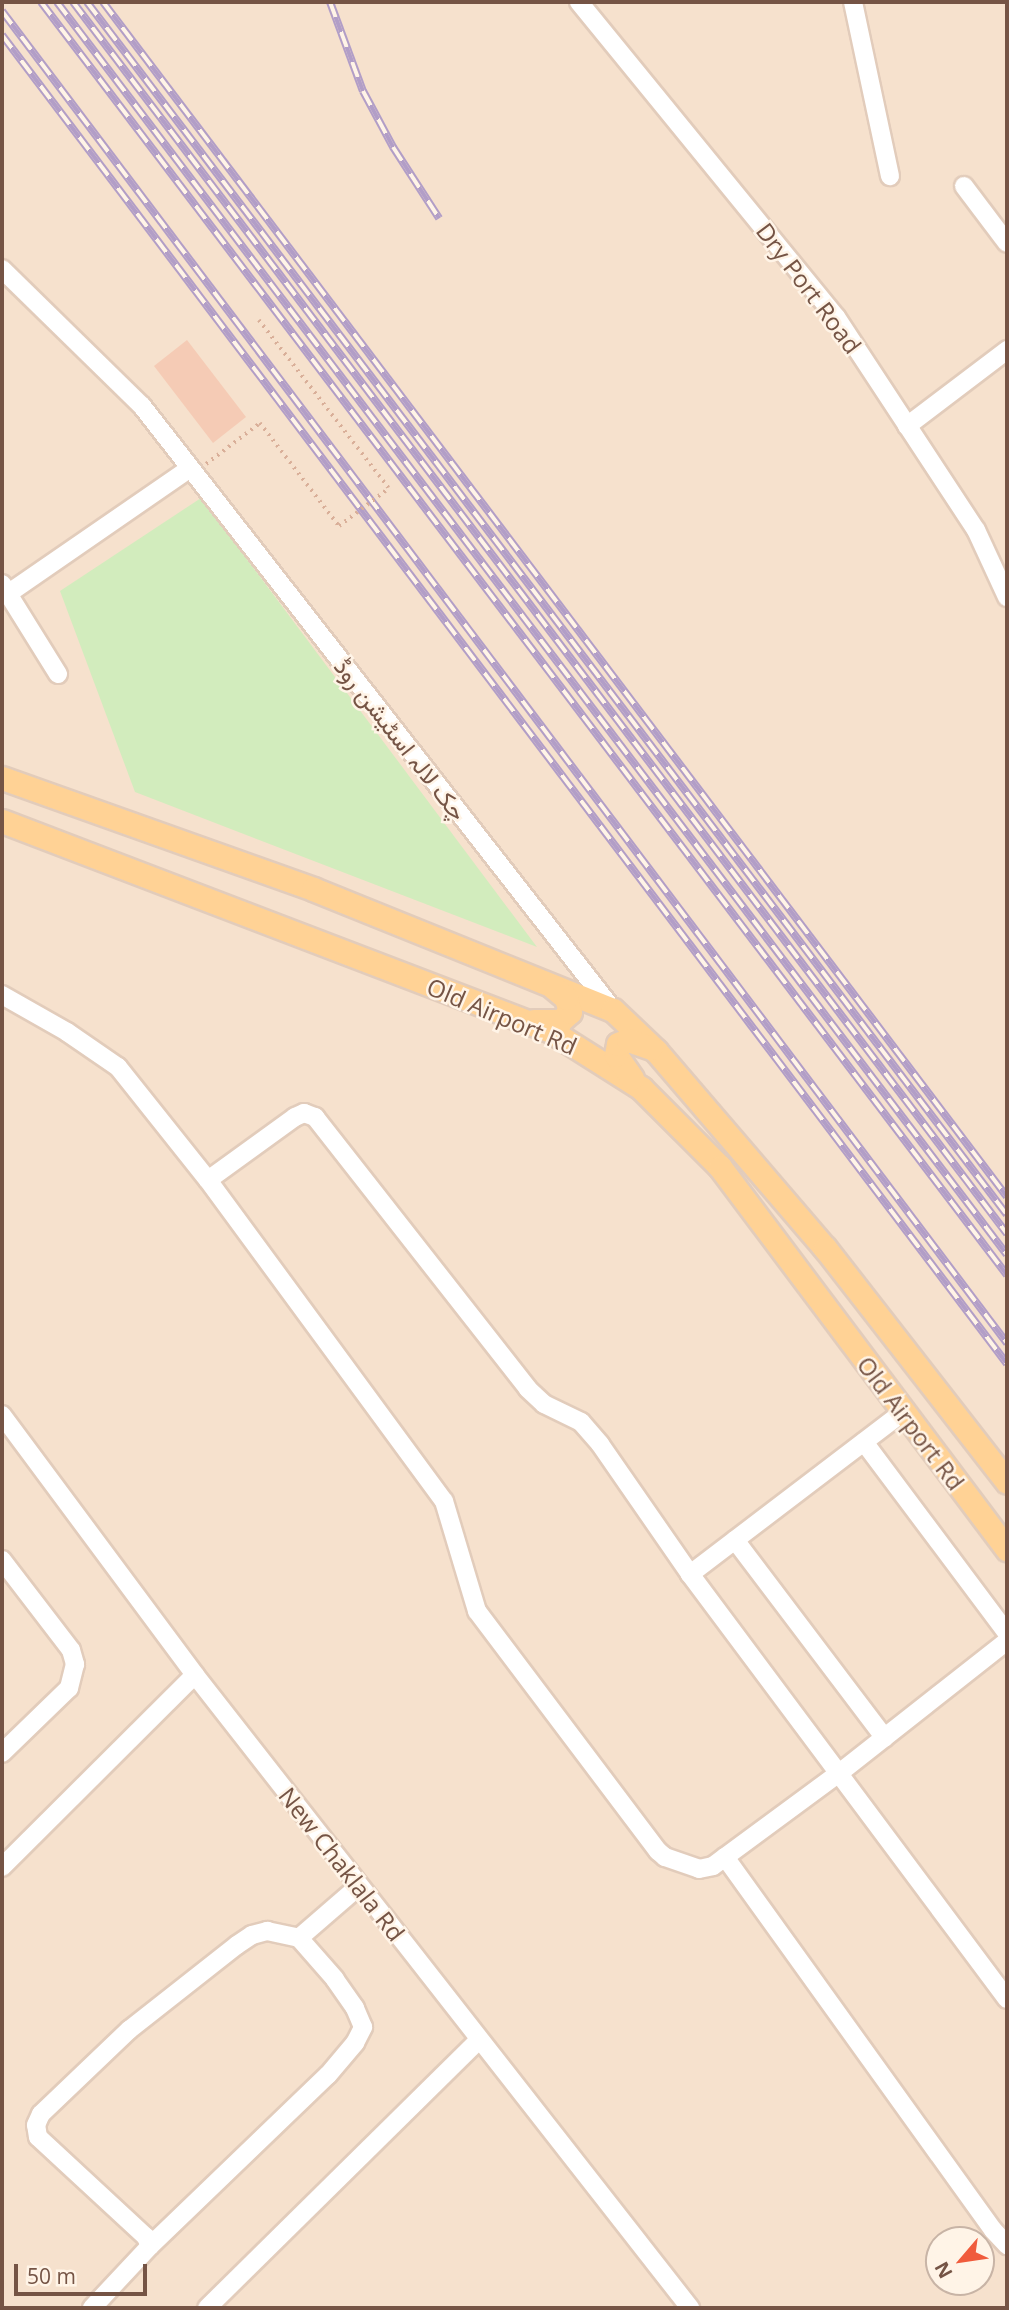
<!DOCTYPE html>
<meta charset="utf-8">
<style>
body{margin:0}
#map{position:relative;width:1009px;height:2310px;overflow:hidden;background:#fef0df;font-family:"Open Sans",Vazirmatn,sans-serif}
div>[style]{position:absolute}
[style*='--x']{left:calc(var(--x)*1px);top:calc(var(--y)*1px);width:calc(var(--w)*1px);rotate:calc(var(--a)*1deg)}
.residential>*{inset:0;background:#f6e1cd}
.green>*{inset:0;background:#d2ecbd}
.building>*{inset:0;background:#f5cbb5}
.path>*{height:3.5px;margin-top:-1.75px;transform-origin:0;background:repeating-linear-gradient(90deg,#d9af99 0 2px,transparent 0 7px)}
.roads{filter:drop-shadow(2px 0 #e2ccbb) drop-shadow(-2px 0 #e2ccbb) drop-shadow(0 2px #e2ccbb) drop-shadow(0 -2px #e2ccbb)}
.minor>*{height:18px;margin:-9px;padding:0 9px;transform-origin:9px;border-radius:9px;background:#fff}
.major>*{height:23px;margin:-11.5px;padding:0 11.5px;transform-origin:11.5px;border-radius:11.5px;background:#ffd295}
.rail>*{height:8px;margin-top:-4px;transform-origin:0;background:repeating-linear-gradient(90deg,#fff4e7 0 16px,#b29ec7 0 32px);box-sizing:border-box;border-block:2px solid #b29ec7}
.path-bridge>*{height:3.5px;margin-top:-1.75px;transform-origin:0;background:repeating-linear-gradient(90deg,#d9af99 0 2px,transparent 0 7px)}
span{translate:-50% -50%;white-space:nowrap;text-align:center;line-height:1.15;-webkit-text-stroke:5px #fff4e7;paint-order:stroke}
.street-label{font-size:24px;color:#755445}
.frame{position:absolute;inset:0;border:4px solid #755445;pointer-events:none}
.north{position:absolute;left:925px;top:2226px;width:70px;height:70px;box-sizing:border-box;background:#fff4e7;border:2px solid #c8b4a6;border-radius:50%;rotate:241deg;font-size:19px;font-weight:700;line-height:28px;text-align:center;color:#755445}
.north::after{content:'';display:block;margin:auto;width:24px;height:32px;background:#f05b3c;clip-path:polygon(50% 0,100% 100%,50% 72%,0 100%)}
.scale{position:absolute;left:14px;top:2264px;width:133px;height:32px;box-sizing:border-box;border:4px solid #755445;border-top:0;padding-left:9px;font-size:21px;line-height:24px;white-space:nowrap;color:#755445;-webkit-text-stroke:5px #fff4e7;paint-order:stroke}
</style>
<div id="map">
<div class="residential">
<div style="clip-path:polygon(evenodd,2px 2px,1007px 2px,1007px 2308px,2px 2308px,2px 2px,939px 2240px,981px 2240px,981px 2282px,939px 2282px,939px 2240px)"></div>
</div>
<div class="green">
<div style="clip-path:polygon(201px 498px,537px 947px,135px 792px,60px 591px)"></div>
</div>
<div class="building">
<div style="clip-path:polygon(187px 340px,246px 417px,213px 443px,154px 366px)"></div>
</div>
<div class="path">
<div style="--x:259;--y:320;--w:212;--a:52.3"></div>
<div style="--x:206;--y:464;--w:68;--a:-37.2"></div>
<div style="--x:260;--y:423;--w:130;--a:52.5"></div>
</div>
<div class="roads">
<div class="minor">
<div style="--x:579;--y:2;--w:407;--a:50.8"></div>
<div style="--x:836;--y:317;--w:255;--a:56.7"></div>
<div style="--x:976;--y:530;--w:74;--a:65.2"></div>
<div style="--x:853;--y:2;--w:178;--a:78"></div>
<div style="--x:964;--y:186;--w:71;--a:53"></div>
<div style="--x:2;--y:269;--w:196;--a:44.4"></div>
<div style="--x:142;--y:406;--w:766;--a:52.05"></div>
<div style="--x:907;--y:426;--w:126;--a:-37.2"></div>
<div style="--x:2;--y:584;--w:106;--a:58.1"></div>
<div style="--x:9;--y:593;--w:220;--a:-34.6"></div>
<div style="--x:2;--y:995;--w:75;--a:29.6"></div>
<div style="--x:67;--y:1032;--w:62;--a:34.5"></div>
<div style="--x:118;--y:1067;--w:144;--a:51.5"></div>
<div style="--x:208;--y:1180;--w:107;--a:-35.9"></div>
<div style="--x:295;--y:1117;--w:10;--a:-24"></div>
<div style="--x:304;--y:1113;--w:12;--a:20"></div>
<div style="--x:315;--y:1117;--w:345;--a:51.9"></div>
<div style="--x:528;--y:1389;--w:22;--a:43"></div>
<div style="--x:544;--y:1404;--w:41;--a:25.9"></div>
<div style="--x:581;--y:1422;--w:29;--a:49"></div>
<div style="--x:600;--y:1444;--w:158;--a:55.3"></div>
<div style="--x:208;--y:1180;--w:398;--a:53.7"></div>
<div style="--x:444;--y:1501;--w:115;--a:73.3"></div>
<div style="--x:477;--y:1611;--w:301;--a:53"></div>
<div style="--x:658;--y:1851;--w:9;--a:41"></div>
<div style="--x:665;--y:1857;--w:36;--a:19"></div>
<div style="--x:699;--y:1869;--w:14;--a:-12"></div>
<div style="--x:713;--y:1866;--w:15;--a:-37"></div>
<div style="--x:903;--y:1412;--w:268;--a:142.7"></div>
<div style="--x:690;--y:1574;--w:530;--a:53.28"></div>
<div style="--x:2;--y:1415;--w:324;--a:53.4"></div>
<div style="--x:195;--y:1675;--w:804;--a:51.97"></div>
<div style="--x:864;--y:1442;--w:239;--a:53.2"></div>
<div style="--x:735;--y:1540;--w:248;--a:52.9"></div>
<div style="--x:2;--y:1560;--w:113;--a:52.5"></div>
<div style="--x:71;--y:1650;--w:15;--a:74"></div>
<div style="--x:75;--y:1664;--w:25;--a:104"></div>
<div style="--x:69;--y:1688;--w:93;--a:135.9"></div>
<div style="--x:1007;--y:1641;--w:214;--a:141.8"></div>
<div style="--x:839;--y:1773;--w:142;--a:143.6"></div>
<div style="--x:725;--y:1857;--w:459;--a:54.3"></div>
<div style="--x:993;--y:2230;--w:21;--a:47"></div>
<div style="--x:2;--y:1867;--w:272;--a:-44.9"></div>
<div style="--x:150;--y:2246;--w:247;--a:-43.9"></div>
<div style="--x:328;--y:2075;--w:42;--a:-49.8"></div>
<div style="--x:355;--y:2043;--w:18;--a:-63"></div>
<div style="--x:363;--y:2027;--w:21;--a:-113"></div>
<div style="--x:355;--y:2008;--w:35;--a:-125"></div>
<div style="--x:335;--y:1979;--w:55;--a:-131.3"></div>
<div style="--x:92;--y:2308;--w:85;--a:-46.9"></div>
<div style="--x:150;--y:2246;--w:10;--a:-114"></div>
<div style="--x:146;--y:2237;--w:147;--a:-137.2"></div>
<div style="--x:38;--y:2137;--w:12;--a:-99"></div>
<div style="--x:36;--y:2125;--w:12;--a:-66"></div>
<div style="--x:41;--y:2114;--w:122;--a:-43.7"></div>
<div style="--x:129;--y:2030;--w:137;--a:-38.2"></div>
<div style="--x:237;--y:1945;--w:18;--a:-34"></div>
<div style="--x:252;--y:1935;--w:16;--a:-15"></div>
<div style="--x:267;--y:1931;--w:33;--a:12"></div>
<div style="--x:299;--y:1938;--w:79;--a:-40.9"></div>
<div style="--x:207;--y:2308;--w:380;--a:-44.6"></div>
</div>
<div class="major">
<div style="--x:2;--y:778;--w:330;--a:19.6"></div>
<div style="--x:313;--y:889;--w:323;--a:22"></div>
<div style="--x:613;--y:1010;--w:59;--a:43.6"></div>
<div style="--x:656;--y:1051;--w:260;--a:49.4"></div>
<div style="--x:825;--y:1248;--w:296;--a:52.1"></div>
<div style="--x:2;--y:821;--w:588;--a:20.93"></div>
<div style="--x:551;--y:1031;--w:107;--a:32.3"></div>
<div style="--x:641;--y:1088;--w:112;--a:45"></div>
<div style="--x:720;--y:1167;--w:478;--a:53.1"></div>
<div style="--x:534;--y:1021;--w:26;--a:0"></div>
<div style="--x:560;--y:1021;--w:13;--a:-42"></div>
<div style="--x:570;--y:1012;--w:15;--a:-106"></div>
<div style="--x:566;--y:998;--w:17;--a:-140"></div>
<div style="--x:632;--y:1078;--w:28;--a:-125"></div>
<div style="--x:616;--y:1055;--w:11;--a:-80"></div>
<div style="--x:618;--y:1044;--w:11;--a:-22"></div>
<div style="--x:628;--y:1040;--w:24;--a:19"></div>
</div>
</div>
<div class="rail">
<div style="--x:41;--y:2;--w:1598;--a:52.81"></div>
<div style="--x:57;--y:2;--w:1572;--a:52.83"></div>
<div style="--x:73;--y:2;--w:1546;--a:52.83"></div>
<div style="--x:87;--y:2;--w:1522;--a:52.82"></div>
<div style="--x:103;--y:2;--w:1498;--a:52.89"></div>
<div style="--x:330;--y:2;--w:95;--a:69.7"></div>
<div style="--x:363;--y:91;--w:64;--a:61.8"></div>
<div style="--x:393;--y:147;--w:85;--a:57.1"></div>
<div style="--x:2;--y:11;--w:1669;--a:52.97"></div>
<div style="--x:2;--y:35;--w:1666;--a:52.9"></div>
</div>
<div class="path-bridge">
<div style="--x:339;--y:526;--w:63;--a:-37.2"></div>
</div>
<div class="street-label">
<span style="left:809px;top:288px;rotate:53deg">Dry Port Road</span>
<span style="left:401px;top:739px;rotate:52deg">چک لالہ اسٹیشن روڈ</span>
<span style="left:502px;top:1016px;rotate:23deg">Old Airport Rd</span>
<span style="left:911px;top:1423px;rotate:53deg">Old Airport Rd</span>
<span style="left:342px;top:1864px;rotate:52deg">New Chaklala Rd</span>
</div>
<div class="frame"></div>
<div class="north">N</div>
<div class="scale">50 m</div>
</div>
